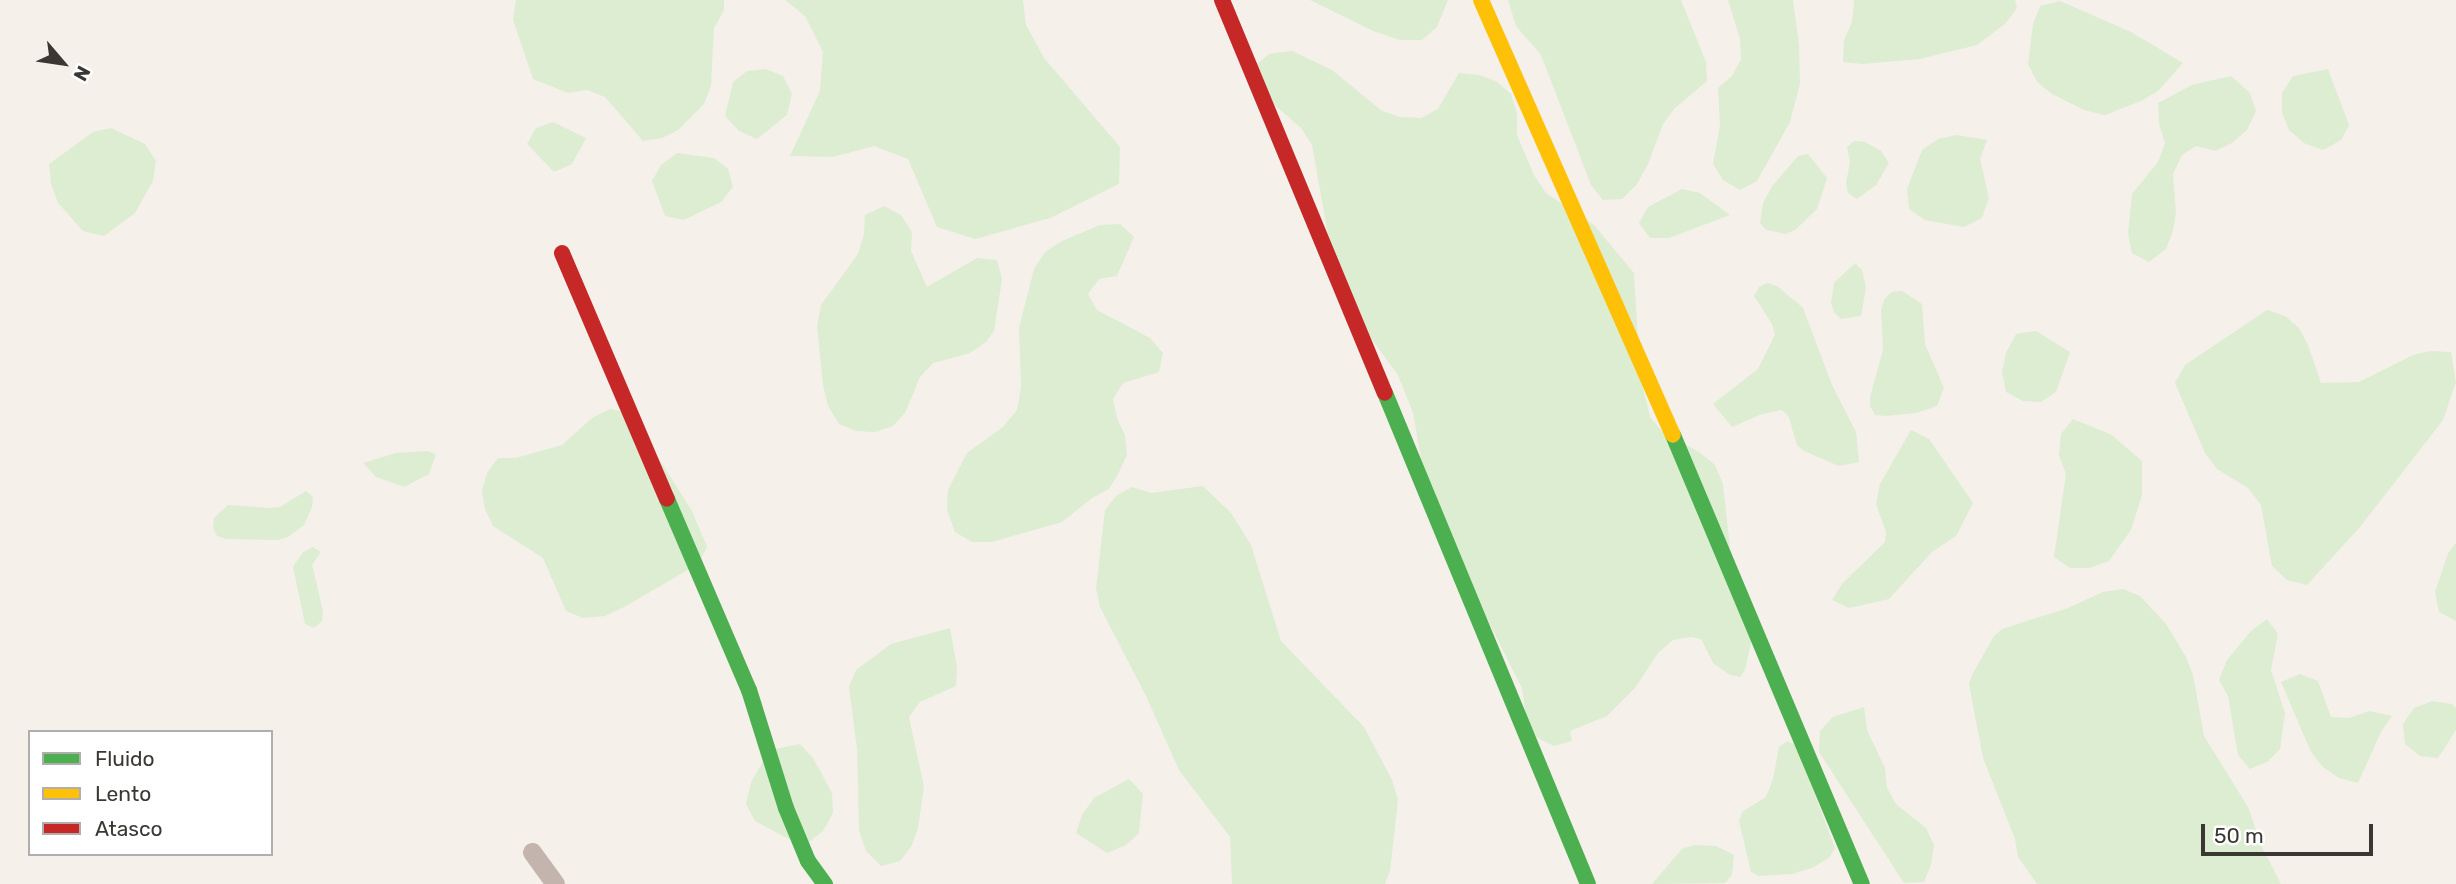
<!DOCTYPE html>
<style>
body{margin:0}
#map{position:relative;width:2456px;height:884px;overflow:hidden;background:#f5f0ea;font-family:Rubik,sans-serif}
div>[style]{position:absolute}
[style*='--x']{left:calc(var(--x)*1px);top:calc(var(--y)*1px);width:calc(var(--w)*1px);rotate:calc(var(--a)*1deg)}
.green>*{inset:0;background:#dcedd2}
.street>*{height:19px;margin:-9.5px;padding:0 9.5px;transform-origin:9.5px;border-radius:9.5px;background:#c3b5ae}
.fast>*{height:16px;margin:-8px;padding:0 8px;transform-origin:8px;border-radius:8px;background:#4caf50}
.slow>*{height:16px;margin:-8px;padding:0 8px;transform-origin:8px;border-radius:8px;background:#ffc107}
.jam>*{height:16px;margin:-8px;padding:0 8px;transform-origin:8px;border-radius:8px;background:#c62828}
span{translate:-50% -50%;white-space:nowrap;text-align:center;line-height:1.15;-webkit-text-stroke:5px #fff;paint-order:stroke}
.legend{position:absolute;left:28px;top:730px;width:245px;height:126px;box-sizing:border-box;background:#fff;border:2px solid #b1afae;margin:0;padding:9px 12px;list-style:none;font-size:21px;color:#3b3834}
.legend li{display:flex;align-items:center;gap:14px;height:35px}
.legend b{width:35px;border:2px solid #b1afae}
.north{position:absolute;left:28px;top:28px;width:70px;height:70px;-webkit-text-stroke:5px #fff;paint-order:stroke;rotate:119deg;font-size:19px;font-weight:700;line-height:28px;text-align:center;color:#3b3834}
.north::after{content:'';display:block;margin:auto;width:24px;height:32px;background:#3b3834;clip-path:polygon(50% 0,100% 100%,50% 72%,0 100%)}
.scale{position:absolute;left:2201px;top:824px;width:172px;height:32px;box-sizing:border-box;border:4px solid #3b3834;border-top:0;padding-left:9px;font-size:21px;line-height:24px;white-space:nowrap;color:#3b3834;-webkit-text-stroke:5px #fff;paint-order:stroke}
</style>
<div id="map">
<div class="green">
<div style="clip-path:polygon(516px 0,724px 0,724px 10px,714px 28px,711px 86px,704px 104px,678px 130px,662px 138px,643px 141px,605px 97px,587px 90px,568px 93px,533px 79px,513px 20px)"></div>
<div style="clip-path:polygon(785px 0,1023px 0,1026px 25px,1044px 58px,1120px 147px,1119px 184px,1050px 218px,975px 239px,937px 227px,908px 159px,874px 146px,833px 157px,790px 156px,820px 91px,823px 52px,805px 16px)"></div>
<div style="clip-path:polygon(1310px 0,1448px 0,1437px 27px,1422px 40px,1400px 40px,1373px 31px)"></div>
<div style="clip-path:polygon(1508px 0,1681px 0,1706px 62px,1707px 81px,1675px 108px,1663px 124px,1648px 164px,1637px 184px,1622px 199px,1603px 200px,1591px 185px,1541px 55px,1516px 26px)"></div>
<div style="clip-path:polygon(1728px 0,1793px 0,1799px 45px,1800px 83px,1790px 122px,1757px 181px,1740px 190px,1723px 180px,1713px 164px,1720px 126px,1718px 88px,1732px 76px,1741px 59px,1740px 39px)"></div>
<div style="clip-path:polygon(1854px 0,2015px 0,2017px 8px,2006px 23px,1977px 45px,1920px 59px,1862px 64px,1843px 62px,1844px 40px,1852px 22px)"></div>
<div style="clip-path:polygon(2060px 1px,2131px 32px,2183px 63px,2158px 91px,2141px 101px,2105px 115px,2084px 110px,2052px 94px,2037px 82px,2028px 64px,2033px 24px,2040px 6px)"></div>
<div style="clip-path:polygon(1292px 51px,1332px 70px,1382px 111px,1400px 117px,1421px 118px,1438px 109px,1459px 73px,1479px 75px,1496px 81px,1511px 94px,1517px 114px,1517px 135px,1534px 175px,1546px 193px,1594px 225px,1634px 273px,1640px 375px,1650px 417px,1663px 432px,1699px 452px,1715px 465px,1723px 484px,1732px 567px,1753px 634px,1745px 670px,1740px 677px,1730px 675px,1713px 663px,1701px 639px,1691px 637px,1673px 640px,1658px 653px,1635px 688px,1607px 716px,1570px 731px,1572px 741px,1554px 746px,1536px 737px,1526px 719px,1522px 688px,1429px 503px,1413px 413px,1398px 375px,1360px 323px,1330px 246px,1312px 145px,1301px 128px,1270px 101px,1252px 68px,1269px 54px)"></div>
<div style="clip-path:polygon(766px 69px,783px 76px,792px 94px,787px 115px,757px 139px,739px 131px,725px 116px,733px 82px,747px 71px)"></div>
<div style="clip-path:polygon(2328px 69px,2349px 125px,2341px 140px,2323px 150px,2304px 143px,2289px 130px,2282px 112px,2282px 93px,2293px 76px)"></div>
<div style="clip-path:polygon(2231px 76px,2250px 93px,2256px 111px,2247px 130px,2232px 143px,2215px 151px,2196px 146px,2182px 155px,2173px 174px,2176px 212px,2173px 231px,2166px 249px,2149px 262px,2132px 253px,2128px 233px,2132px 194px,2158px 162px,2165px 143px,2159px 124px,2158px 103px,2192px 85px)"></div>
<div style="clip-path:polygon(553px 122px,586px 138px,572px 164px,554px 172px,527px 144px,536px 128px)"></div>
<div style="clip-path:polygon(111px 128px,145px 144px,156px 161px,153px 181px,135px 213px,104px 236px,83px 231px,58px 203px,51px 184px,49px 164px,93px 132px)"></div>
<div style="clip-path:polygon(1957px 135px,1987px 140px,1980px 159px,1989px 198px,1982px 218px,1964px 227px,1925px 220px,1909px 209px,1907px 189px,1922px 150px,1938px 139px)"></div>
<div style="clip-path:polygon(1854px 141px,1865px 142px,1881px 151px,1889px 163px,1876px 185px,1857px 199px,1848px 193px,1846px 183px,1850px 162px,1847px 147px)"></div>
<div style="clip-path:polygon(677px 153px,714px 158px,728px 169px,733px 187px,721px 202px,684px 220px,665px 216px,652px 181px,661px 165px)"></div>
<div style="clip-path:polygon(1808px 154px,1827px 178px,1817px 209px,1795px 230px,1786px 234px,1766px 230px,1760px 223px,1763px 203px,1773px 185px,1798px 156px)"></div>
<div style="clip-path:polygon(1682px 189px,1700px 193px,1730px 215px,1669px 238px,1650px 238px,1639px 223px,1648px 207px)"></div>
<div style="clip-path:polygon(884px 206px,901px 215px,912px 232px,911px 251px,927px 287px,977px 258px,997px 260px,1002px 279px,994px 331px,986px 342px,970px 353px,933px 363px,920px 377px,905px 413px,893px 426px,875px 432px,856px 431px,839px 424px,828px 406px,823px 385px,817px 326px,821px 305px,858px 254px,864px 234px,865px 215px)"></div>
<div style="clip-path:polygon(1120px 224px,1134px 237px,1117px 276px,1099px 279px,1088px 294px,1097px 310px,1150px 338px,1163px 353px,1159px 372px,1123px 383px,1113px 399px,1117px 418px,1125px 435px,1127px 455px,1118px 474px,1109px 489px,1092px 498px,1062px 522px,992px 542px,972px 542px,955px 532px,947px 510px,948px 490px,967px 453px,1003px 427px,1017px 410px,1021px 387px,1019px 328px,1034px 269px,1045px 252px,1062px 241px,1100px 225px)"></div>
<div style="clip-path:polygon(1855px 263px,1862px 270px,1866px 288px,1861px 316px,1841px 319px,1834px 312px,1831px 303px,1834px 283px)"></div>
<div style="clip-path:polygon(1767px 283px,1777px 286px,1803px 308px,1832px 385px,1856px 432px,1859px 462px,1839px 466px,1804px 451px,1797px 445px,1789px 417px,1782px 410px,1762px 414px,1732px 427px,1713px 404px,1758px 369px,1771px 343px,1775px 334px,1772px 324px,1754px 296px,1759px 287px)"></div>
<div style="clip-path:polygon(1902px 291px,1922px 304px,1925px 344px,1944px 388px,1937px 406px,1916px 413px,1886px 416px,1875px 415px,1870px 406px,1870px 397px,1883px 350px,1881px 309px,1885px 298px,1892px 292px)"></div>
<div style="clip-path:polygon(2267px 310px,2285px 316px,2299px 328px,2308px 345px,2321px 383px,2359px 382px,2413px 355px,2431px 351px,2451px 352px,2456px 382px,2443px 420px,2360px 527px,2307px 585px,2287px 580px,2272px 566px,2261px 505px,2248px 488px,2217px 469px,2205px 453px,2175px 383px,2185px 365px)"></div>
<div style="clip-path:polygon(2036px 331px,2070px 352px,2056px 392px,2041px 402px,2023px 401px,2006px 392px,2002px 372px,2006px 353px,2016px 334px)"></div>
<div style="clip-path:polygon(610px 409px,630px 413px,692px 511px,707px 547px,698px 564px,626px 606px,605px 616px,583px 618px,566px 611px,543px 558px,493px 526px,485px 509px,482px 491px,487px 473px,498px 458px,516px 458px,562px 445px,592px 418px)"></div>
<div style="clip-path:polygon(2073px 419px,2112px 435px,2142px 461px,2142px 495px,2131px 530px,2109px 561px,2089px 568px,2070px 568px,2054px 557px,2066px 474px,2059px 455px,2061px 434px)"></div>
<div style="clip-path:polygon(1911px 430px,1929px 439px,1973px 503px,1956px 536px,1932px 552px,1889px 599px,1849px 608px,1832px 600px,1842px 584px,1885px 542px,1886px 532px,1876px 504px,1880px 484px)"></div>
<div style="clip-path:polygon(427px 451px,436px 454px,429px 474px,404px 487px,376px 477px,363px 463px,396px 453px)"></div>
<div style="clip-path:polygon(1203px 486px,1231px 513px,1251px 545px,1281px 641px,1364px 727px,1392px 780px,1398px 800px,1390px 871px,1385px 884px,1232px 884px,1230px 837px,1179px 770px,1146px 696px,1100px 607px,1096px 588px,1105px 510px,1116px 496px,1132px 487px,1151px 493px)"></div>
<div style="clip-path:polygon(306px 491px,313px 497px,312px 507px,304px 525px,288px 537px,278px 540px,226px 539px,217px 536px,213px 528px,214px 518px,228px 505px,269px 508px,280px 507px)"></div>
<div style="clip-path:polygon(2456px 543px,2456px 621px,2439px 612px,2435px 592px,2448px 553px)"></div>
<div style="clip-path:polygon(313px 547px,321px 552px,312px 565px,323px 611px,322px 621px,314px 628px,305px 624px,293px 567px,303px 552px)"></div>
<div style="clip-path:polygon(2123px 589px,2140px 596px,2166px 624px,2186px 657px,2193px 675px,2204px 736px,2248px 807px,2261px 845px,2281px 884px,2037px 884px,2018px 857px,2015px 839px,1983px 758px,1969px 684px,1972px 675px,1994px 636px,2002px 629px,2068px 608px,2103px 592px)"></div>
<div style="clip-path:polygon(2267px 619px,2278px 634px,2271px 670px,2285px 713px,2280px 749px,2267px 762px,2250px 769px,2238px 755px,2228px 696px,2219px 680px,2227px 660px,2251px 631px)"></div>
<div style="clip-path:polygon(950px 628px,957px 667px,956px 686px,920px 702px,909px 717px,924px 787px,918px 828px,911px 847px,900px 861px,881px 866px,866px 851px,859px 830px,857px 749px,849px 687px,856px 670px,891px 644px)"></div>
<div style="clip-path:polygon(2300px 674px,2318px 681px,2331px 717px,2349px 718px,2369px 711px,2392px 716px,2381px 732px,2358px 783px,2339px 778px,2323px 767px,2311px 752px,2281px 682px)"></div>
<div style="clip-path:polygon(2432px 701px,2452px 704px,2456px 708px,2456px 730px,2438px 758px,2420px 756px,2405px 744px,2403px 724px,2414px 708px)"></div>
<div style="clip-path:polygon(1864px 707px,1867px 730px,1885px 768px,1887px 788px,1896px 804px,1926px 828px,1934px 845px,1931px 865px,1924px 882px,1904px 883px,1819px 752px,1820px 731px,1833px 717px)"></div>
<div style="clip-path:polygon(1787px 741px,1796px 745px,1835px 848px,1830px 857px,1812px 868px,1792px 874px,1759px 876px,1751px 872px,1739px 821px,1742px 812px,1766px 797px,1773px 779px,1779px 747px)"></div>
<div style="clip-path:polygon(800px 744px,813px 758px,832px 793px,833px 813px,823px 831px,809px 842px,789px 839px,755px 821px,746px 804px,751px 782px,770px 750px)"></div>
<div style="clip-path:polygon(1129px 779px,1143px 794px,1139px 833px,1126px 845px,1107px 853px,1076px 833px,1082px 815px,1094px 798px)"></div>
<div style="clip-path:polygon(1694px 845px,1716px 846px,1734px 855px,1732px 875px,1725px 883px,1652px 884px,1682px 849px)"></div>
</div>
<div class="street">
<div style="--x:532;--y:852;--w:39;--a:54"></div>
</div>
<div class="fast">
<div style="--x:1385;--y:393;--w:531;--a:67.54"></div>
<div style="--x:1673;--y:435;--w:487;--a:67.2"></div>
<div style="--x:667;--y:499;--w:208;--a:66.8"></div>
<div style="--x:749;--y:690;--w:124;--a:72.6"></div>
<div style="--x:786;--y:808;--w:57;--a:67.5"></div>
<div style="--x:808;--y:861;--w:29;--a:54"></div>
</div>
<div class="slow">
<div style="--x:1481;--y:0;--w:475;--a:66.2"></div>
</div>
<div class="jam">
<div style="--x:1222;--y:0;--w:425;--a:67.5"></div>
<div style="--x:562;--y:253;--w:267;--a:66.9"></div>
</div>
<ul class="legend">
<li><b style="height:9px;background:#4caf50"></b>Fluido</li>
<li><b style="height:9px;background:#ffc107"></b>Lento</li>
<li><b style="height:9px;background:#c62828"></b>Atasco</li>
</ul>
<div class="north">N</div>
<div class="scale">50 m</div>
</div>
